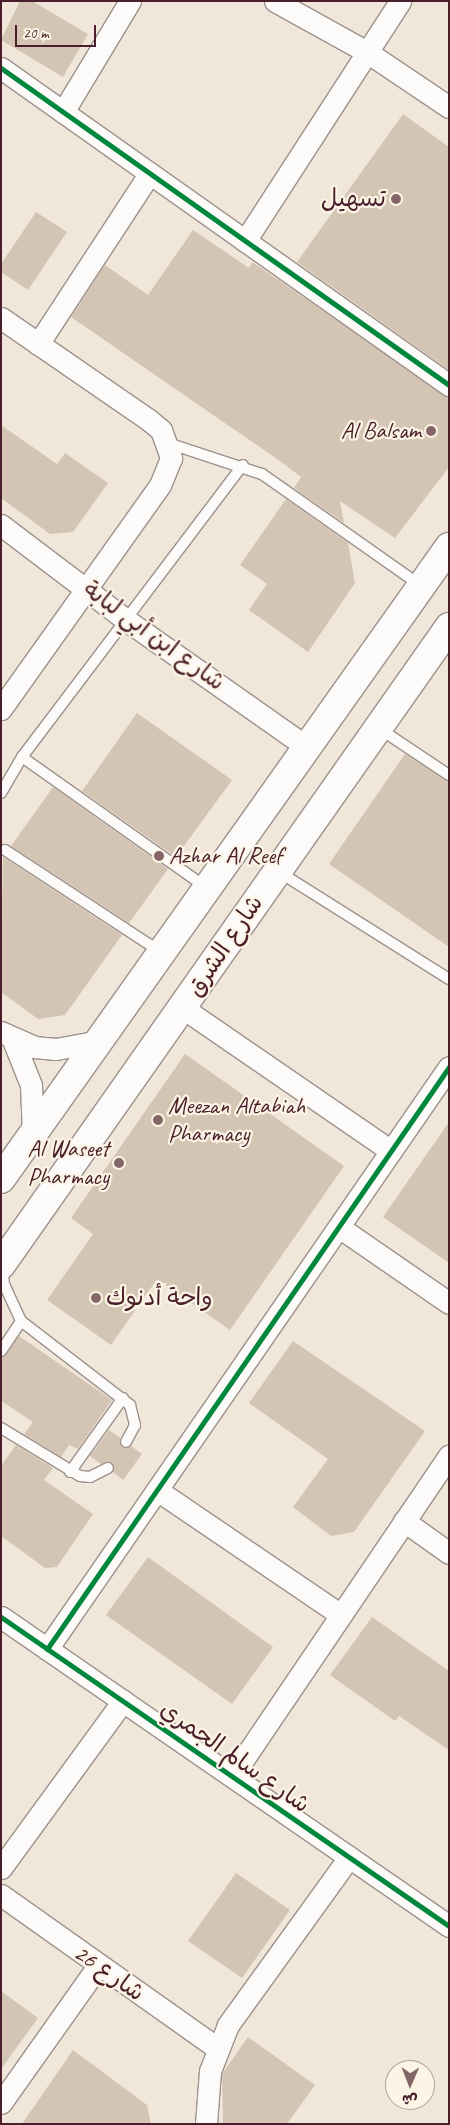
<!DOCTYPE html>
<meta charset="utf-8">
<style>
body{margin:0}
#map{position:relative;width:450px;height:2125px;overflow:hidden;background:#f0e7da;font-family:Caveat,"Playpen Sans Arabic",sans-serif}
div>[style]{position:absolute}
[style*='--x']{left:calc(var(--x)*1px);top:calc(var(--y)*1px);width:calc(var(--w)*1px);rotate:calc(var(--a)*1deg)}
.building>*{inset:0;background:#d4c4b4}
.roads{filter:drop-shadow(1px 0 #9c918c) drop-shadow(-1px 0 #9c918c) drop-shadow(0 1px #9c918c) drop-shadow(0 -1px #9c918c)}
.lane>*{height:10px;margin:-5px;padding:0 5px;transform-origin:5px;border-radius:5px;background:#fdfbf9}
.street>*{height:21px;margin:-10.5px;padding:0 10.5px;transform-origin:10.5px;border-radius:10.5px;background:#fdfbf9}
.primary>*{height:28px;margin:-14px;padding:0 14px;transform-origin:14px;border-radius:14px;background:#fdfbf9}
.cycleway>*{height:5px;margin:-2.5px;padding:0 2.5px;transform-origin:2.5px;border-radius:2.5px;background:#00873e}
.dots>*{width:14px;height:14px;translate:-50% -50%;box-sizing:border-box;border:2px solid #fcf5e5;border-radius:50%}
span{translate:-50% -50%;white-space:nowrap;text-align:center;line-height:1.15;-webkit-text-stroke:4.5px #fcf5e5;paint-order:stroke}
.poi-label{font-size:24px;color:#4a1f2b}
.right{translate:-100% -50%;text-align:right}
.left{translate:0 -50%;text-align:left}
.street-label{font-size:24px;color:#4a1f2b}
.frame{position:absolute;inset:0;border:2px solid #4a1f2b;pointer-events:none}
.north{position:absolute;left:385px;top:2060px;width:50px;height:50px;box-sizing:border-box;background:#fcf5e5;border:1px solid #b59f9b;border-radius:50%;rotate:181deg;font-size:14px;font-weight:700;line-height:20px;text-align:center;color:#4a1f2b}
.north::after{content:'';display:block;margin:auto;width:18px;height:22px;background:#846568;clip-path:polygon(50% 0,100% 100%,50% 72%,0 100%)}
.scale{position:absolute;left:15px;top:25px;width:81px;height:22px;box-sizing:border-box;border:2px solid #4a1f2b;border-top:0;padding-left:6px;font-size:15px;line-height:18px;white-space:nowrap;color:#4a1f2b;-webkit-text-stroke:4px #fcf5e5;paint-order:stroke}
</style>
<div id="map">
<div class="building">
<div style="clip-path:polygon(20px 1px,32px 1px,88px 34px,63px 77px,1px 40px)"></div>
<div style="clip-path:polygon(403px 114px,449px 147px,449px 370px,297px 262px)"></div>
<div style="clip-path:polygon(36px 212px,67px 232px,28px 290px,1px 272px,1px 264px)"></div>
<div style="clip-path:polygon(193px 230px,249px 268px,252px 262px,449px 397px,449px 467px,395px 538px,340px 501px,344px 523px,294px 488px,301px 477px,280px 461px,71px 317px,105px 265px,148px 295px)"></div>
<div style="clip-path:polygon(1px 425px,57px 464px,65px 453px,108px 483px,73px 532px,50px 534px,1px 498px)"></div>
<div style="clip-path:polygon(286px 499px,348px 543px,355px 583px,308px 652px,249px 610px,267px 584px,240px 565px)"></div>
<div style="clip-path:polygon(137px 713px,232px 780px,176px 857px,82px 791px)"></div>
<div style="clip-path:polygon(405px 754px,449px 782px,449px 947px,329px 864px)"></div>
<div style="clip-path:polygon(53px 787px,168px 869px,129px 923px,11px 846px)"></div>
<div style="clip-path:polygon(3px 857px,122px 935px,65px 1015px,38px 1019px,1px 992px)"></div>
<div style="clip-path:polygon(185px 1054px,344px 1166px,230px 1330px,157px 1279px,111px 1345px,47px 1300px,93px 1234px,71px 1218px)"></div>
<div style="clip-path:polygon(449px 1122px,449px 1263px,383px 1217px)"></div>
<div style="clip-path:polygon(19px 1336px,112px 1400px,78px 1449px,69px 1445px,61px 1457px,24px 1434px,33px 1422px,1px 1401px,1px 1358px)"></div>
<div style="clip-path:polygon(293px 1341px,425px 1431px,354px 1532px,331px 1536px,293px 1507px,328px 1459px,249px 1403px)"></div>
<div style="clip-path:polygon(109px 1430px,120px 1438px,122px 1448px,131px 1446px,142px 1454px,123px 1480px,113px 1472px,112px 1463px,101px 1464px,90px 1456px)"></div>
<div style="clip-path:polygon(16px 1445px,53px 1468px,44px 1480px,93px 1514px,57px 1567px,45px 1568px,1px 1536px,1px 1466px)"></div>
<div style="clip-path:polygon(148px 1557px,273px 1647px,232px 1704px,106px 1615px)"></div>
<div style="clip-path:polygon(372px 1617px,449px 1671px,449px 1750px,399px 1716px,395px 1721px,330px 1675px)"></div>
<div style="clip-path:polygon(236px 1873px,290px 1910px,242px 1978px,188px 1941px)"></div>
<div style="clip-path:polygon(1px 1991px,38px 2018px,1px 2069px)"></div>
<div style="clip-path:polygon(248px 2037px,315px 2085px,287px 2124px,223px 2124px,222px 2074px)"></div>
<div style="clip-path:polygon(73px 2050px,147px 2105px,151px 2124px,22px 2124px)"></div>
</div>
<div class="roads">
<div class="lane">
<div style="--x:168;--y:443;--w:99;--a:18.3"></div>
<div style="--x:262;--y:474;--w:193;--a:35.1"></div>
<div style="--x:380;--y:729;--w:83;--a:33.7"></div>
<div style="--x:22;--y:757;--w:227;--a:35.3"></div>
<div style="--x:1;--y:793;--w:42;--a:-59.7"></div>
<div style="--x:22;--y:757;--w:366;--a:-52.9"></div>
<div style="--x:5;--y:850;--w:186;--a:33.2"></div>
<div style="--x:279;--y:872;--w:201;--a:32.2"></div>
<div style="--x:2;--y:1265;--w:19;--a:84"></div>
<div style="--x:4;--y:1284;--w:41;--a:65.3"></div>
<div style="--x:21;--y:1321;--w:138;--a:37.6"></div>
<div style="--x:130;--y:1405;--w:21;--a:76"></div>
<div style="--x:135;--y:1425;--w:19;--a:118"></div>
<div style="--x:1;--y:1351;--w:36;--a:-56"></div>
<div style="--x:1;--y:1428;--w:92;--a:31.3"></div>
<div style="--x:80;--y:1476;--w:10;--a:6"></div>
<div style="--x:90;--y:1477;--w:20;--a:-27"></div>
<div style="--x:70;--y:1472;--w:91;--a:-54.4"></div>
</div>
<div class="street">
<div style="--x:275;--y:1;--w:105;--a:29"></div>
<div style="--x:367;--y:52;--w:99;--a:33.9"></div>
<div style="--x:1;--y:68;--w:549;--a:35.28"></div>
<div style="--x:63;--y:112;--w:130;--a:-58.9"></div>
<div style="--x:245;--y:241;--w:286;--a:-57.1"></div>
<div style="--x:1;--y:318;--w:180;--a:34.6"></div>
<div style="--x:149;--y:420;--w:16;--a:40"></div>
<div style="--x:161;--y:430;--w:30;--a:70"></div>
<div style="--x:171;--y:458;--w:29;--a:112"></div>
<div style="--x:160;--y:485;--w:275;--a:125.4"></div>
<div style="--x:38;--y:344;--w:204;--a:-56.8"></div>
<div style="--x:1;--y:525;--w:157;--a:37.2"></div>
<div style="--x:126;--y:620;--w:221;--a:35.1"></div>
<div style="--x:183;--y:1008;--w:252;--a:34.5"></div>
<div style="--x:1;--y:1032;--w:36;--a:24"></div>
<div style="--x:34;--y:1047;--w:22;--a:5"></div>
<div style="--x:56;--y:1049;--w:44;--a:-10.5"></div>
<div style="--x:13;--y:1040;--w:48;--a:68.2"></div>
<div style="--x:31;--y:1085;--w:49;--a:87.7"></div>
<div style="--x:339;--y:1227;--w:134;--a:34.6"></div>
<div style="--x:157;--y:1490;--w:222;--a:34.2"></div>
<div style="--x:404;--y:1521;--w:55;--a:35.4"></div>
<div style="--x:1;--y:1617;--w:544;--a:34.6"></div>
<div style="--x:47;--y:1649;--w:707;--a:-55.37"></div>
<div style="--x:232;--y:1776;--w:387;--a:-55.9"></div>
<div style="--x:1;--y:1868;--w:207;--a:-53.9"></div>
<div style="--x:1;--y:1895;--w:265;--a:35.3"></div>
<div style="--x:1;--y:2103;--w:168;--a:-54.7"></div>
<div style="--x:206;--y:2124;--w:53;--a:-85.7"></div>
<div style="--x:210;--y:2071;--w:49;--a:-68.6"></div>
<div style="--x:228;--y:2025;--w:207;--a:-54.2"></div>
</div>
<div class="primary">
<div style="--x:1;--y:1179;--w:775;--a:-54.67"></div>
<div style="--x:1;--y:1265;--w:780;--a:-54.92"></div>
</div>
</div>
<div class="cycleway">
<div style="--x:1;--y:68;--w:549;--a:35.28"></div>
<div style="--x:1;--y:1617;--w:544;--a:34.6"></div>
<div style="--x:47;--y:1649;--w:707;--a:-55.37"></div>
</div>
<div class="dots">
<div style="left:396px;top:199px;background:#846568"></div>
<div style="left:431px;top:431px;background:#846568"></div>
<div style="left:159px;top:856px;background:#846568"></div>
<div style="left:158px;top:1120px;background:#846568"></div>
<div style="left:119px;top:1163px;background:#846568"></div>
<div style="left:96px;top:1298px;background:#846568"></div>
</div>
<div class="poi-label">
<span class="right" style="left:386px;top:199px">تسهيل</span>
<span class="right" style="left:421px;top:431px">Al Balsam</span>
<span class="left" style="left:169px;top:856px">Azhar Al Reef</span>
<span class="left" style="left:168px;top:1120px">Meezan Altabiah<br>Pharmacy</span>
<span class="right" style="left:109px;top:1163px">Al Waseet<br>Pharmacy</span>
<span class="left" style="left:106px;top:1298px">واحة أدنوك</span>
</div>
<div class="street-label">
<span style="left:154px;top:636px;rotate:36deg">شارع ابن أبي لبابة</span>
<span style="left:225px;top:946px;rotate:-56deg">شارع الشرق</span>
<span style="left:235px;top:1757px;rotate:35deg">شارع سالم الجمري</span>
<span style="left:109px;top:1973px;rotate:35deg">شارع 26</span>
</div>
<div class="frame"></div>
<div class="north">ش</div>
<div class="scale">20 m</div>
</div>
